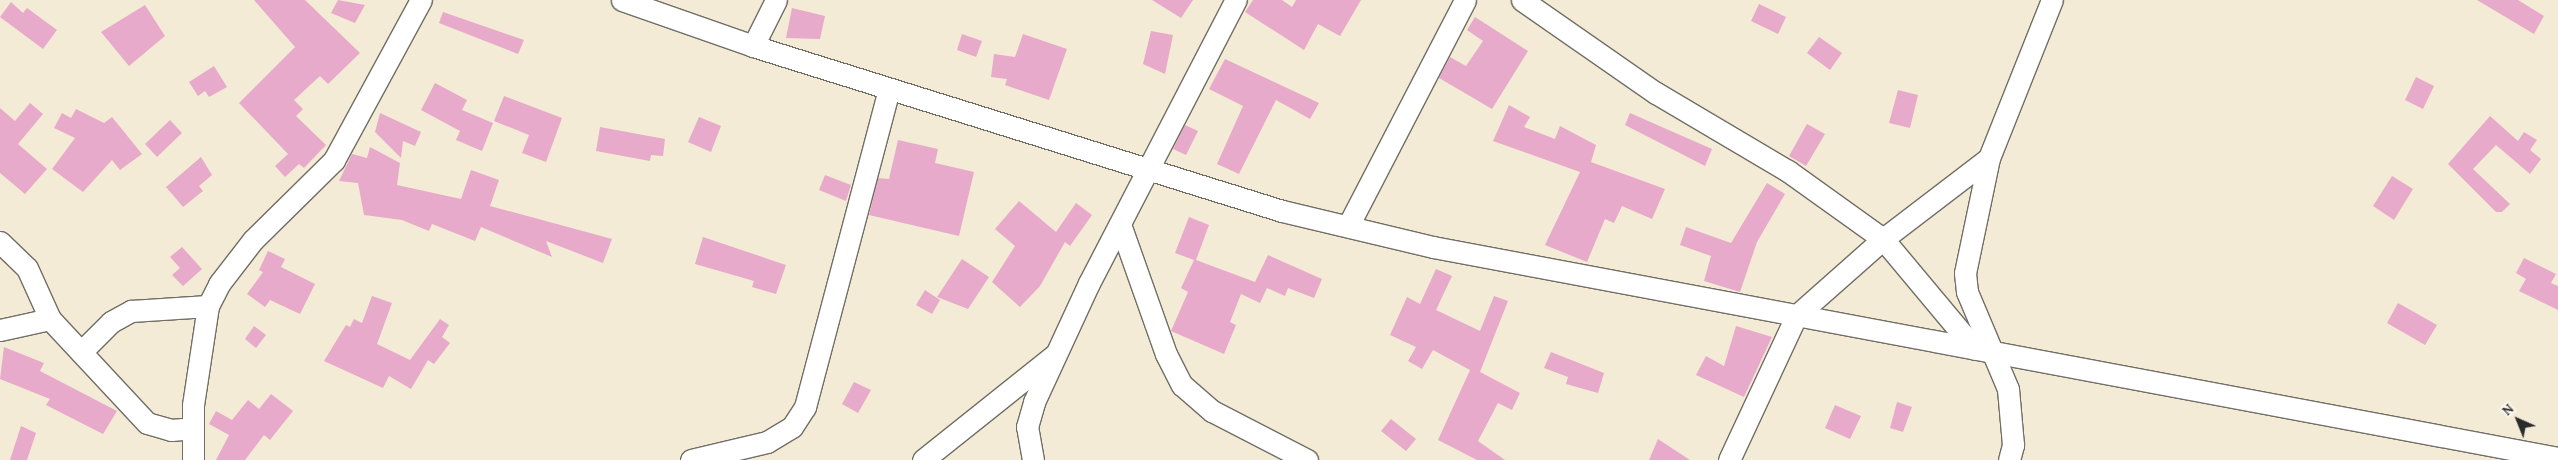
<!DOCTYPE html>
<style>
body{margin:0}
#map{position:relative;width:2558px;height:460px;overflow:hidden;background:#f3ebd5;font-family:"Gentium Book Plus",serif}
div>[style]{position:absolute}
[style*='--x']{left:calc(var(--x)*1px);top:calc(var(--y)*1px);width:calc(var(--w)*1px);rotate:calc(var(--a)*1deg)}
.building>*{inset:0;background:#e8aaca}
.roads{filter:drop-shadow(1px 0 #716e66) drop-shadow(-1px 0 #716e66) drop-shadow(0 1px #716e66) drop-shadow(0 -1px #716e66)}
.minor>*{height:21px;margin:-10.5px;padding:0 10.5px;transform-origin:10.5px;border-radius:10.5px;background:#fff}
span{translate:-50% -50%;white-space:nowrap;text-align:center;line-height:1.15;-webkit-text-stroke:5px #fbf7ec;paint-order:stroke}
.north{position:absolute;left:2493px;top:395px;width:50px;height:50px;-webkit-text-stroke:4px #fbf7ec;paint-order:stroke;rotate:316deg;font-size:14px;font-weight:700;line-height:20px;text-align:center;color:#2b2b2b}
.north::after{content:'';display:block;margin:auto;width:18px;height:22px;background:#2b2b2b;clip-path:polygon(50% 0,100% 100%,50% 72%,0 100%)}
</style>
<div id="map">
<div class="building">
<div style="clip-path:polygon(254px 0,305px 0,360px 53px,328px 84px,320px 76px,294px 100px,303px 109px,296px 116px,326px 145px,304px 168px,299px 164px,285px 177px,275px 166px,288px 154px,239px 103px,295px 47px)"></div>
<div style="clip-path:polygon(338px 0,365px 5px,355px 23px,331px 13px)"></div>
<div style="clip-path:polygon(1152px 0,1193px 0,1181px 18px)"></div>
<div style="clip-path:polygon(1253px 0,1282px 0,1292px 7px,1296px 0,1361px 0,1340px 36px,1318px 24px,1304px 50px,1245px 12px)"></div>
<div style="clip-path:polygon(2477px 0,2518px 0,2544px 16px,2534px 34px)"></div>
<div style="clip-path:polygon(11px 2px,23px 13px,27px 8px,57px 30px,43px 49px,0 17px)"></div>
<div style="clip-path:polygon(1759px 4px,1786px 17px,1778px 34px,1751px 21px)"></div>
<div style="clip-path:polygon(145px 5px,165px 36px,129px 66px,101px 32px)"></div>
<div style="clip-path:polygon(792px 8px,825px 16px,820px 39px,786px 38px)"></div>
<div style="clip-path:polygon(443px 12px,524px 40px,518px 54px,439px 23px)"></div>
<div style="clip-path:polygon(1475px 17px,1528px 51px,1492px 109px,1439px 78px,1450px 57px,1466px 66px,1483px 41px,1467px 30px)"></div>
<div style="clip-path:polygon(1151px 31px,1173px 35px,1165px 74px,1143px 64px)"></div>
<div style="clip-path:polygon(962px 34px,982px 41px,976px 57px,957px 50px)"></div>
<div style="clip-path:polygon(1023px 34px,1067px 49px,1049px 100px,1005px 85px,1007px 79px,991px 77px,994px 54px,1015px 57px)"></div>
<div style="clip-path:polygon(1819px 37px,1842px 53px,1830px 70px,1807px 53px)"></div>
<div style="clip-path:polygon(1225px 59px,1319px 103px,1310px 119px,1276px 100px,1239px 174px,1217px 164px,1243px 106px,1209px 89px)"></div>
<div style="clip-path:polygon(214px 66px,227px 87px,209px 97px,205px 91px,198px 96px,189px 82px)"></div>
<div style="clip-path:polygon(2416px 77px,2434px 86px,2423px 109px,2405px 100px)"></div>
<div style="clip-path:polygon(435px 83px,467px 100px,462px 110px,493px 123px,482px 151px,456px 140px,460px 131px,421px 110px)"></div>
<div style="clip-path:polygon(1898px 90px,1918px 95px,1910px 128px,1889px 123px)"></div>
<div style="clip-path:polygon(504px 96px,562px 118px,546px 162px,522px 153px,529px 135px,494px 121px)"></div>
<div style="clip-path:polygon(30px 103px,43px 114px,18px 144px,47px 169px,25px 194px,0 173px,0 108px,15px 121px)"></div>
<div style="clip-path:polygon(1509px 105px,1530px 117px,1524px 127px,1555px 139px,1560px 126px,1596px 145px,1591px 162px,1665px 189px,1652px 219px,1622px 206px,1614px 223px,1605px 219px,1587px 262px,1545px 245px,1580px 172px,1493px 141px)"></div>
<div style="clip-path:polygon(76px 109px,104px 123px,112px 117px,142px 154px,120px 170px,112px 160px,83px 192px,52px 169px,75px 138px,54px 128px,62px 113px,71px 118px)"></div>
<div style="clip-path:polygon(380px 113px,421px 132px,415px 146px,403px 141px,401px 158px,375px 132px)"></div>
<div style="clip-path:polygon(1630px 113px,1712px 149px,1705px 166px,1625px 125px)"></div>
<div style="clip-path:polygon(2490px 116px,2518px 141px,2524px 132px,2537px 140px,2530px 150px,2541px 159px,2530px 174px,2496px 145px,2473px 169px,2510px 204px,2502px 212px,2496px 212px,2448px 164px)"></div>
<div style="clip-path:polygon(699px 117px,721px 126px,711px 152px,688px 142px)"></div>
<div style="clip-path:polygon(170px 120px,182px 133px,157px 157px,145px 144px)"></div>
<div style="clip-path:polygon(1807px 124px,1825px 134px,1806px 166px,1789px 156px)"></div>
<div style="clip-path:polygon(1185px 125px,1198px 131px,1186px 155px,1173px 149px)"></div>
<div style="clip-path:polygon(600px 127px,665px 139px,663px 156px,651px 155px,650px 161px,596px 151px)"></div>
<div style="clip-path:polygon(898px 140px,938px 149px,935px 163px,974px 172px,959px 236px,869px 215px,878px 178px,889px 179px)"></div>
<div style="clip-path:polygon(370px 147px,400px 163px,397px 185px,461px 199px,471px 170px,499px 180px,490px 206px,612px 239px,603px 263px,546px 241px,552px 257px,481px 227px,475px 241px,432px 224px,429px 231px,402px 220px,364px 215px,358px 183px,339px 181px,352px 154px,367px 158px)"></div>
<div style="clip-path:polygon(201px 157px,212px 175px,199px 186px,203px 191px,183px 207px,166px 187px)"></div>
<div style="clip-path:polygon(825px 175px,851px 185px,846px 201px,819px 190px)"></div>
<div style="clip-path:polygon(2392px 176px,2413px 189px,2394px 220px,2373px 206px)"></div>
<div style="clip-path:polygon(1767px 183px,1785px 194px,1757px 242px,1740px 292px,1704px 281px,1711px 256px,1680px 245px,1686px 227px,1731px 243px)"></div>
<div style="clip-path:polygon(1019px 201px,1056px 232px,1076px 203px,1092px 215px,1070px 246px,1065px 242px,1040px 286px,1020px 307px,992px 282px,1015px 246px,995px 229px)"></div>
<div style="clip-path:polygon(1189px 217px,1209px 225px,1196px 260px,1255px 282px,1268px 255px,1322px 279px,1314px 298px,1288px 288px,1285px 296px,1267px 288px,1260px 303px,1241px 294px,1230px 322px,1236px 325px,1224px 354px,1171px 331px,1188px 292px,1181px 288px,1194px 260px,1175px 253px)"></div>
<div style="clip-path:polygon(703px 237px,786px 265px,776px 294px,752px 287px,754px 281px,695px 264px)"></div>
<div style="clip-path:polygon(182px 247px,202px 269px,183px 286px,172px 275px,180px 268px,170px 257px)"></div>
<div style="clip-path:polygon(268px 251px,285px 259px,281px 267px,315px 284px,300px 314px,270px 300px,265px 307px,247px 294px,263px 272px,259px 270px)"></div>
<div style="clip-path:polygon(2524px 258px,2556px 274px,2551px 283px,2558px 286px,2558px 310px,2519px 291px,2526px 279px,2516px 273px)"></div>
<div style="clip-path:polygon(962px 259px,989px 277px,968px 309px,937px 297px)"></div>
<div style="clip-path:polygon(1436px 269px,1452px 276px,1436px 310px,1480px 331px,1494px 296px,1508px 301px,1480px 372px,1520px 393px,1512px 410px,1498px 403px,1478px 441px,1505px 460px,1477px 460px,1438px 440px,1470px 370px,1433px 350px,1422px 369px,1408px 361px,1416px 347px,1390px 335px,1407px 297px,1420px 304px)"></div>
<div style="clip-path:polygon(925px 290px,940px 300px,932px 314px,916px 305px)"></div>
<div style="clip-path:polygon(372px 296px,392px 303px,377px 344px,410px 360px,440px 319px,449px 325px,442px 337px,450px 343px,434px 364px,428px 360px,411px 389px,389px 376px,383px 388px,324px 361px,346px 325px,350px 327px,354px 319px,362px 323px)"></div>
<div style="clip-path:polygon(2398px 303px,2437px 325px,2425px 345px,2387px 323px)"></div>
<div style="clip-path:polygon(254px 326px,266px 335px,256px 348px,245px 339px)"></div>
<div style="clip-path:polygon(1736px 326px,1772px 337px,1744px 397px,1696px 375px,1706px 356px,1724px 366px)"></div>
<div style="clip-path:polygon(4px 347px,44px 363px,40px 371px,117px 411px,103px 434px,46px 405px,50px 399px,0 379px)"></div>
<div style="clip-path:polygon(1551px 352px,1604px 373px,1598px 393px,1566px 384px,1568px 377px,1544px 368px)"></div>
<div style="clip-path:polygon(854px 382px,871px 390px,858px 413px,842px 404px)"></div>
<div style="clip-path:polygon(271px 394px,293px 411px,270px 440px,264px 435px,245px 460px,216px 460px,229px 435px,209px 424px,216px 411px,232px 420px,248px 400px,259px 409px)"></div>
<div style="clip-path:polygon(1897px 402px,1912px 407px,1903px 432px,1890px 428px)"></div>
<div style="clip-path:polygon(1835px 405px,1861px 416px,1850px 439px,1825px 428px)"></div>
<div style="clip-path:polygon(1391px 419px,1416px 439px,1406px 451px,1381px 431px)"></div>
<div style="clip-path:polygon(21px 426px,36px 433px,27px 460px,10px 460px)"></div>
<div style="clip-path:polygon(1658px 439px,1690px 460px,1649px 460px)"></div>
</div>
<div class="roads">
<div class="minor">
<div style="--x:622;--y:0;--w:139;--a:19.3"></div>
<div style="--x:753;--y:46;--w:554;--a:17.32"></div>
<div style="--x:1282;--y:211;--w:155;--a:13.4"></div>
<div style="--x:1433;--y:247;--w:1145;--a:10.62"></div>
<div style="--x:1522;--y:0;--w:163;--a:34.8"></div>
<div style="--x:1656;--y:93;--w:153;--a:30.6"></div>
<div style="--x:1788;--y:171;--w:117;--a:35.6"></div>
<div style="--x:1883;--y:239;--w:143;--a:50.1"></div>
<div style="--x:753;--y:46;--w:51;--a:-63.4"></div>
<div style="--x:1348;--y:226;--w:254;--a:-62.6"></div>
<div style="--x:1121;--y:227;--w:135;--a:70.5"></div>
<div style="--x:1166;--y:354;--w:35;--a:63"></div>
<div style="--x:1182;--y:385;--w:40;--a:41"></div>
<div style="--x:1212;--y:411;--w:107;--a:27.3"></div>
<div style="--x:0;--y:242;--w:37;--a:44"></div>
<div style="--x:27;--y:268;--w:56;--a:65.7"></div>
<div style="--x:50;--y:319;--w:142;--a:47"></div>
<div style="--x:147;--y:423;--w:25;--a:16"></div>
<div style="--x:171;--y:430;--w:21;--a:-5"></div>
<div style="--x:0;--y:330;--w:51;--a:-12.4"></div>
<div style="--x:81;--y:352;--w:42;--a:-45"></div>
<div style="--x:111;--y:322;--w:23;--a:-29"></div>
<div style="--x:131;--y:311;--w:77;--a:-3.7"></div>
<div style="--x:193;--y:460;--w:55;--a:-90"></div>
<div style="--x:193;--y:405;--w:100;--a:-81.4"></div>
<div style="--x:208;--y:306;--w:25;--a:-63"></div>
<div style="--x:219;--y:284;--w:56;--a:-52.3"></div>
<div style="--x:253;--y:240;--w:114;--a:-44.6"></div>
<div style="--x:334;--y:160;--w:182;--a:-61.5"></div>
<div style="--x:691;--y:460;--w:78;--a:-13.3"></div>
<div style="--x:767;--y:442;--w:29;--a:-31"></div>
<div style="--x:792;--y:427;--w:24;--a:-57"></div>
<div style="--x:805;--y:407;--w:329;--a:-75.2"></div>
<div style="--x:923;--y:460;--w:170;--a:-38.6"></div>
<div style="--x:1033;--y:460;--w:34;--a:-100"></div>
<div style="--x:1027;--y:427;--w:26;--a:-74"></div>
<div style="--x:1034;--y:402;--w:131;--a:-65.2"></div>
<div style="--x:1089;--y:283;--w:319;--a:-62.6"></div>
<div style="--x:1729;--y:460;--w:159;--a:-65"></div>
<div style="--x:1796;--y:316;--w:116;--a:-41.5"></div>
<div style="--x:1883;--y:239;--w:133;--a:-37.4"></div>
<div style="--x:2009;--y:460;--w:16;--a:-75"></div>
<div style="--x:2013;--y:445;--w:56;--a:-95.1"></div>
<div style="--x:2008;--y:389;--w:105;--a:-112.9"></div>
<div style="--x:1967;--y:292;--w:19;--a:-96"></div>
<div style="--x:1965;--y:273;--w:117;--a:-78.2"></div>
<div style="--x:1989;--y:158;--w:170;--a:-68.3"></div>
</div>
</div>
<div class="north">N</div>
</div>
